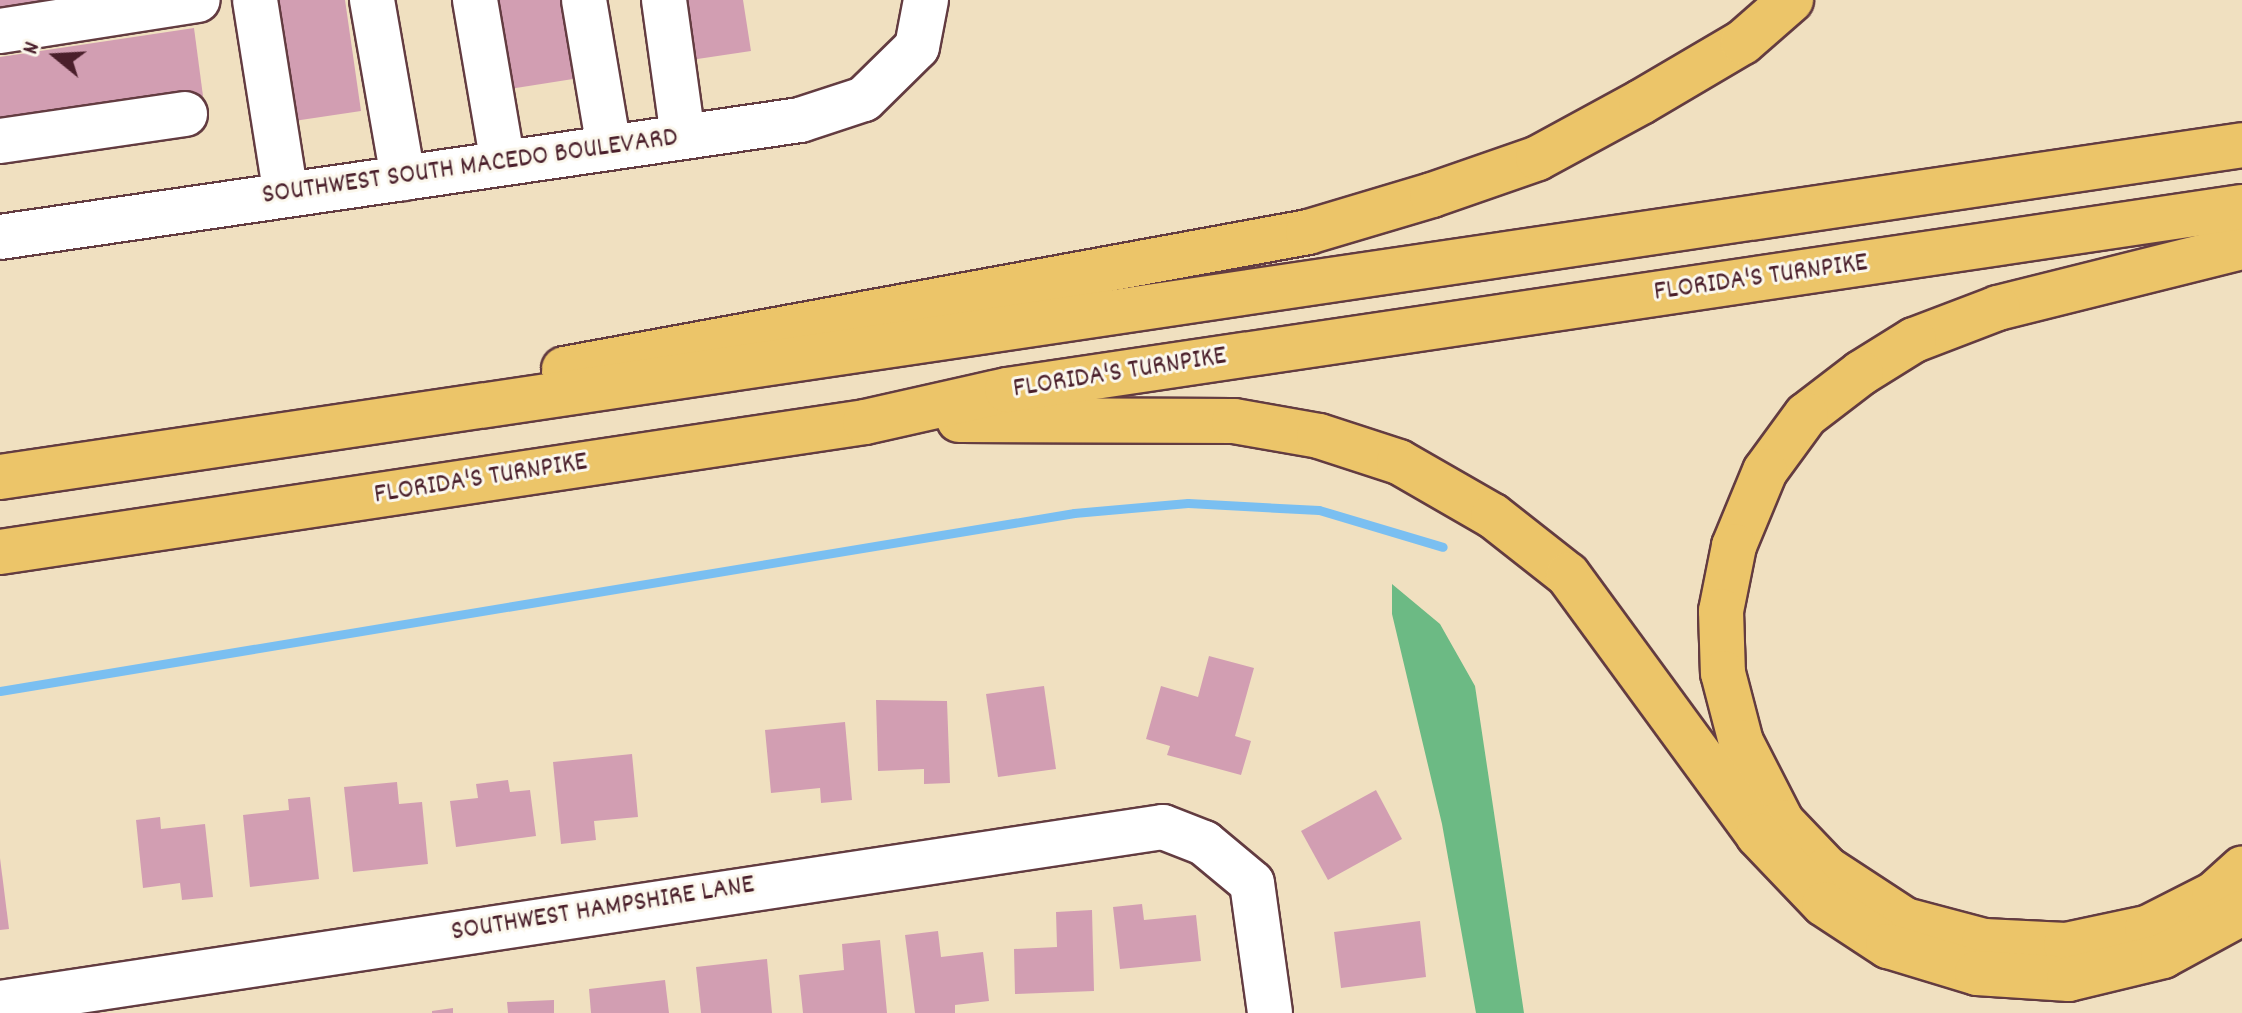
<!DOCTYPE html>
<style>
body{margin:0}
#map{position:relative;width:2242px;height:1013px;overflow:hidden;background:#f0e0c0;font-family:Dekko,sans-serif}
div>[style]{position:absolute}
[style*='--x']{left:calc(var(--x)*1px);top:calc(var(--y)*1px);width:calc(var(--w)*1px);rotate:calc(var(--a)*1deg)}
.forest>*{inset:0;background:#6cba84}
.stream>*{height:9px;margin:-4.5px;padding:0 4.5px;transform-origin:4.5px;border-radius:4.5px;background:#7abff1}
.building>*{inset:0;background:#d29eb2}
.roads{filter:drop-shadow(2px 0 #633c41) drop-shadow(-2px 0 #633c41) drop-shadow(0 2px #633c41) drop-shadow(0 -2px #633c41)}
.minor>*{height:44px;margin:-22px;padding:0 22px;transform-origin:22px;border-radius:22px;background:#fff}
.highway>*{height:44px;margin:-22px;padding:0 22px;transform-origin:22px;border-radius:22px;background:#ecc569}
span{translate:-50% -50%;white-space:nowrap;text-align:center;line-height:1.15;-webkit-text-stroke:6px #fbf7ec;paint-order:stroke}
.street-label{font-size:28px;color:#4a1f2b}
.north{position:absolute;left:16px;top:16px;width:80px;height:80px;-webkit-text-stroke:6px #fbf7ec;paint-order:stroke;rotate:288deg;font-size:22px;font-weight:700;line-height:32px;text-align:center;color:#4a1f2b}
.north::after{content:'';display:block;margin:auto;width:28px;height:36px;background:#4a1f2b;clip-path:polygon(50% 0,100% 100%,50% 72%,0 100%)}
</style>
<div id="map">
<div class="forest">
<div style="clip-path:polygon(1392px 584px,1440px 624px,1475px 686px,1524px 1013px,1476px 1013px,1442px 824px,1392px 614px)"></div>
</div>
<div class="stream">
<div style="--x:0;--y:691;--w:1089;--a:-9.41"></div>
<div style="--x:1074;--y:513;--w:114;--a:-5"></div>
<div style="--x:1188;--y:503;--w:131;--a:3.1"></div>
<div style="--x:1319;--y:510;--w:129;--a:16.6"></div>
</div>
<div class="building">
<div style="clip-path:polygon(0 0,48px 0,48px 2px,0 9px)"></div>
<div style="clip-path:polygon(276px 0,345px 0,361px 111px,294px 121px)"></div>
<div style="clip-path:polygon(491px 0,561px 0,573px 79px,504px 90px)"></div>
<div style="clip-path:polygon(674px 0,743px 0,751px 51px,684px 61px)"></div>
<div style="clip-path:polygon(194px 28px,203px 96px,0 127px,0 57px)"></div>
<div style="clip-path:polygon(1209px 656px,1254px 668px,1235px 736px,1251px 741px,1241px 775px,1167px 755px,1170px 746px,1146px 739px,1161px 686px,1198px 697px)"></div>
<div style="clip-path:polygon(1044px 686px,1056px 769px,998px 777px,986px 694px)"></div>
<div style="clip-path:polygon(876px 700px,947px 701px,950px 783px,924px 784px,924px 769px,878px 771px)"></div>
<div style="clip-path:polygon(845px 722px,852px 800px,821px 803px,820px 788px,771px 793px,765px 730px)"></div>
<div style="clip-path:polygon(632px 754px,638px 817px,594px 821px,596px 840px,561px 844px,553px 762px)"></div>
<div style="clip-path:polygon(508px 780px,510px 792px,530px 790px,536px 836px,456px 847px,450px 801px,478px 798px,476px 784px)"></div>
<div style="clip-path:polygon(397px 782px,399px 804px,422px 802px,428px 864px,353px 872px,344px 787px)"></div>
<div style="clip-path:polygon(1376px 790px,1402px 839px,1328px 880px,1301px 831px)"></div>
<div style="clip-path:polygon(310px 797px,319px 879px,250px 887px,243px 815px,289px 810px,288px 799px)"></div>
<div style="clip-path:polygon(160px 817px,161px 829px,205px 824px,213px 897px,182px 900px,180px 883px,143px 888px,136px 820px)"></div>
<div style="clip-path:polygon(0 858px,9px 929px,0 930px)"></div>
<div style="clip-path:polygon(1142px 904px,1144px 920px,1196px 915px,1201px 961px,1120px 969px,1113px 907px)"></div>
<div style="clip-path:polygon(1092px 910px,1094px 991px,1015px 994px,1014px 949px,1057px 947px,1056px 912px)"></div>
<div style="clip-path:polygon(1420px 921px,1426px 977px,1341px 988px,1334px 932px)"></div>
<div style="clip-path:polygon(938px 931px,941px 957px,983px 952px,989px 1001px,955px 1005px,955px 1013px,915px 1013px,905px 935px)"></div>
<div style="clip-path:polygon(880px 940px,887px 1013px,803px 1013px,799px 975px,844px 970px,842px 944px)"></div>
<div style="clip-path:polygon(767px 959px,772px 1013px,701px 1013px,696px 967px)"></div>
<div style="clip-path:polygon(665px 980px,669px 1013px,591px 1013px,589px 989px)"></div>
<div style="clip-path:polygon(554px 1000px,554px 1013px,508px 1013px,507px 1002px)"></div>
<div style="clip-path:polygon(453px 1008px,453px 1013px,432px 1013px,432px 1011px)"></div>
</div>
<div class="roads">
<div class="minor">
<div style="--x:255;--y:0;--w:197;--a:81"></div>
<div style="--x:372;--y:0;--w:181;--a:80.1"></div>
<div style="--x:475;--y:0;--w:165;--a:80.3"></div>
<div style="--x:584;--y:0;--w:150;--a:80.4"></div>
<div style="--x:664;--y:0;--w:138;--a:82.1"></div>
<div style="--x:0;--y:31;--w:200;--a:-8.9"></div>
<div style="--x:0;--y:141;--w:187;--a:-8.3"></div>
<div style="--x:0;--y:237;--w:809;--a:-8.32"></div>
<div style="--x:800;--y:120;--w:67;--a:-18.2"></div>
<div style="--x:864;--y:99;--w:74;--a:-44.5"></div>
<div style="--x:917;--y:47;--w:48;--a:-79.2"></div>
<div style="--x:0;--y:1003;--w:1176;--a:-8.61"></div>
<div style="--x:1163;--y:827;--w:44;--a:21.3"></div>
<div style="--x:1204;--y:843;--w:62;--a:39.8"></div>
<div style="--x:1252;--y:883;--w:131;--a:82.1"></div>
</div>
<div class="highway">
<div style="--x:2242;--y:247;--w:252;--a:166"></div>
<div style="--x:1998;--y:308;--w:90;--a:159.1"></div>
<div style="--x:1914;--y:340;--w:62;--a:148.1"></div>
<div style="--x:1861;--y:373;--w:69;--a:142.6"></div>
<div style="--x:1806;--y:415;--w:69;--a:126.2"></div>
<div style="--x:1765;--y:471;--w:81;--a:112.5"></div>
<div style="--x:1734;--y:546;--w:66;--a:101.3"></div>
<div style="--x:1721;--y:611;--w:62;--a:88.2"></div>
<div style="--x:1723;--y:673;--w:71;--a:75.4"></div>
<div style="--x:1741;--y:742;--w:90;--a:62.9"></div>
<div style="--x:1782;--y:822;--w:65;--a:46.2"></div>
<div style="--x:1827;--y:869;--w:93;--a:33.2"></div>
<div style="--x:1905;--y:920;--w:82;--a:14.9"></div>
<div style="--x:1984;--y:941;--w:82;--a:2.8"></div>
<div style="--x:2066;--y:945;--w:83;--a:-11.9"></div>
<div style="--x:2147;--y:928;--w:75;--a:-26.9"></div>
<div style="--x:2214;--y:894;--w:38;--a:-42"></div>
<div style="--x:564;--y:369;--w:757;--a:-10.43"></div>
<div style="--x:1308;--y:232;--w:129;--a:-16.6"></div>
<div style="--x:1432;--y:195;--w:112;--a:-19.2"></div>
<div style="--x:1538;--y:158;--w:117;--a:-28.5"></div>
<div style="--x:1641;--y:102;--w:118;--a:-30.5"></div>
<div style="--x:1743;--y:42;--w:64;--a:-41.2"></div>
<div style="--x:959;--y:420;--w:275;--a:0.2"></div>
<div style="--x:1234;--y:421;--w:86;--a:10"></div>
<div style="--x:1319;--y:436;--w:84;--a:18"></div>
<div style="--x:1399;--y:462;--w:108;--a:29.9"></div>
<div style="--x:1493;--y:516;--w:95;--a:38.2"></div>
<div style="--x:1568;--y:575;--w:322;--a:53.8"></div>
<div style="--x:1758;--y:835;--w:95;--a:46.3"></div>
<div style="--x:1824;--y:904;--w:77;--a:33.3"></div>
<div style="--x:1888;--y:946;--w:93;--a:16.9"></div>
<div style="--x:1977;--y:973;--w:92;--a:3.7"></div>
<div style="--x:2069;--y:979;--w:97;--a:-13.7"></div>
<div style="--x:2163;--y:956;--w:90;--a:-28.6"></div>
<div style="--x:0;--y:477;--w:2266;--a:-8.42"></div>
<div style="--x:0;--y:552;--w:875;--a:-8.55"></div>
<div style="--x:865;--y:422;--w:146;--a:-12.7"></div>
<div style="--x:1007;--y:390;--w:1248;--a:-8.43"></div>
</div>
</div>
<div class="street-label">
<span style="left:470px;top:168px;rotate:-8deg">SOUTHWEST SOUTH MACEDO BOULEVARD</span>
<span style="left:1761px;top:279px;rotate:-8deg">FLORIDA'S TURNPIKE</span>
<span style="left:1120px;top:374px;rotate:-9deg">FLORIDA'S TURNPIKE</span>
<span style="left:481px;top:480px;rotate:-9deg">FLORIDA'S TURNPIKE</span>
<span style="left:603px;top:910px;rotate:-9deg">SOUTHWEST HAMPSHIRE LANE</span>
</div>
<div class="north">N</div>
</div>
